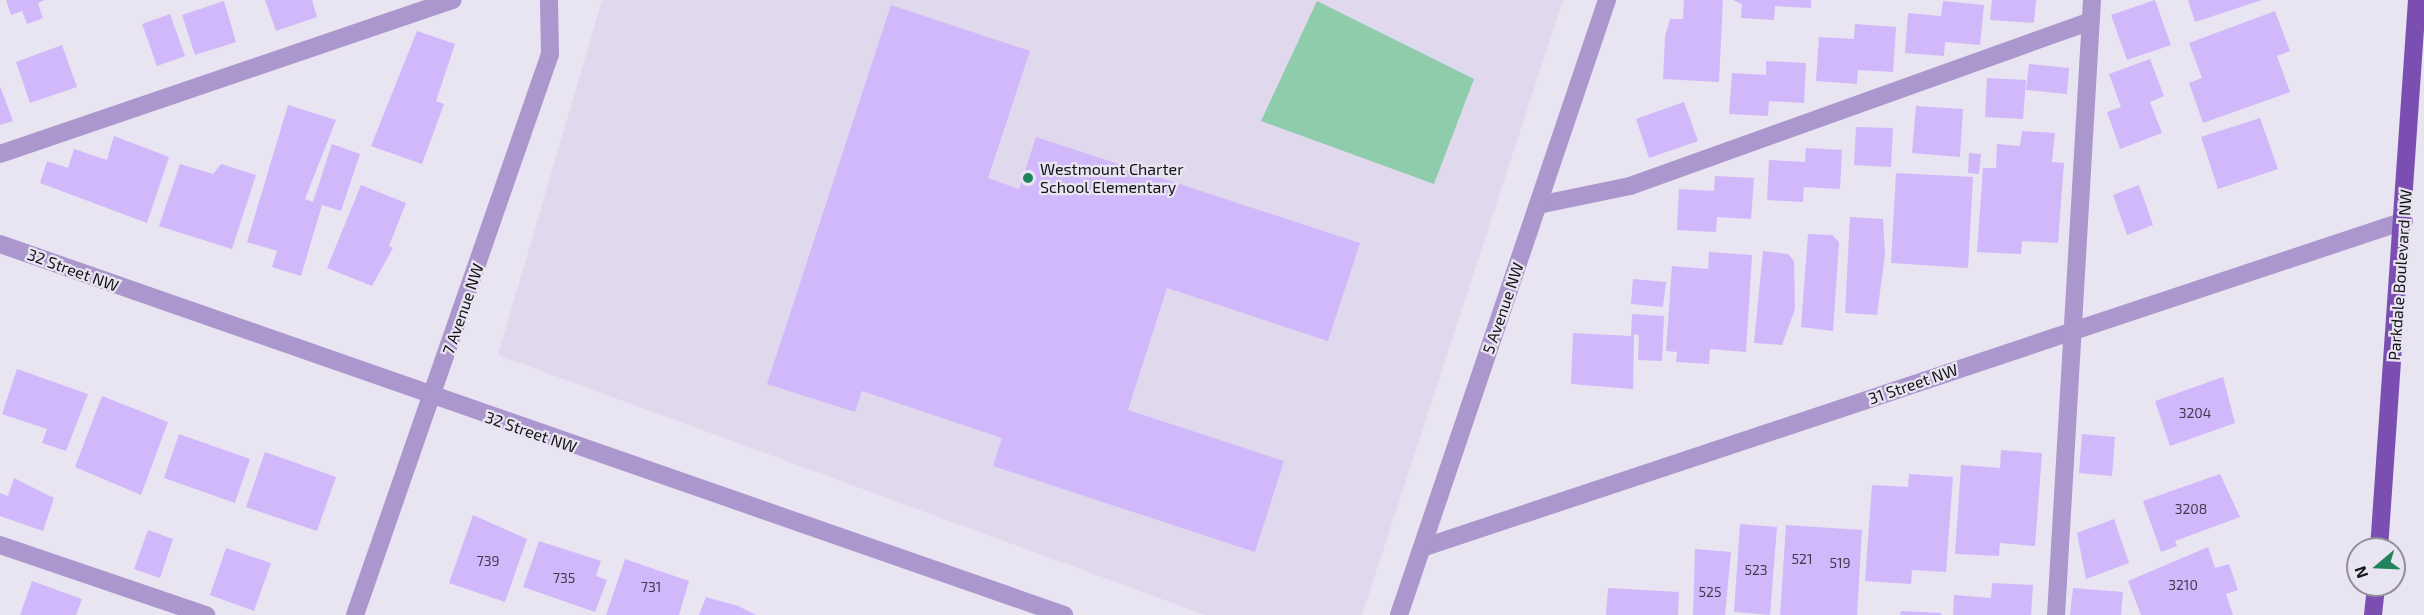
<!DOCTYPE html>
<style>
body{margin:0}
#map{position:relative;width:2424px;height:615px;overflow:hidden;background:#e9e4f1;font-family:"Exo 2",sans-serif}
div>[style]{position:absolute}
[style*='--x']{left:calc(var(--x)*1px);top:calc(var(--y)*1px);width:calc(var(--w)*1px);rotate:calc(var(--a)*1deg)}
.built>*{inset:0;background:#e0d9ed}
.green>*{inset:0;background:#8eccac}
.building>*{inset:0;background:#d1b8fa}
.minor>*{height:18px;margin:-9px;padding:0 9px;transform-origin:9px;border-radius:9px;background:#ab97cd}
.major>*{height:18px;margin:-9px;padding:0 9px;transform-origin:9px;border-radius:9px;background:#7b4fb1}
.dots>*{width:16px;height:16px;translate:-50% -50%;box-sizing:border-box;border:3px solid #e9e4f1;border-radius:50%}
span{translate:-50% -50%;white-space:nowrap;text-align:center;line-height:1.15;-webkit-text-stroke:4.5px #e9e4f1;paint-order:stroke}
.number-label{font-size:14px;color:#433c50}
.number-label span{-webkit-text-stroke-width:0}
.poi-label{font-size:16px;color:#141317}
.left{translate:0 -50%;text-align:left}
.street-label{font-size:16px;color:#141317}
.north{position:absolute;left:2346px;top:537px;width:60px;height:60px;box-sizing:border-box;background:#e9e4f1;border:2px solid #94909a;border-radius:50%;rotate:251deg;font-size:16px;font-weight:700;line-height:24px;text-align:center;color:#141317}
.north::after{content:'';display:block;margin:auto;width:21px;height:27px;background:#21835b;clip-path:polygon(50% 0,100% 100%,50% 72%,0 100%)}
</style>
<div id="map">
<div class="built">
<div style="clip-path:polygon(602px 0,1563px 0,1362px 615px,1205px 615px,498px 355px)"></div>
</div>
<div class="green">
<div style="clip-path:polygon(1317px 1px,1474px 79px,1434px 184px,1261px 121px)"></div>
</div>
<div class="building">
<div style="clip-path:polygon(6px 0,45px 0,38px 3px,43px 18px,27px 24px,22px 11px,11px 15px)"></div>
<div style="clip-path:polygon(265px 0,312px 0,317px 17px,276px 31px)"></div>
<div style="clip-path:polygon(1684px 0,1723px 0,1719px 82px,1663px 79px,1665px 37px,1670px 19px,1683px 19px)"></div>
<div style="clip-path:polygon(1733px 0,1811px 0,1811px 8px,1775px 6px,1774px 20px,1741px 18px,1742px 4px)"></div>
<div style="clip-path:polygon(1992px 0,2036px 0,2034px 23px,1990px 20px)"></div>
<div style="clip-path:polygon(2155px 0,2171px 45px,2127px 60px,2111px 15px)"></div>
<div style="clip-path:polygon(2188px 0,2262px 0,2195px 22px)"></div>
<div style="clip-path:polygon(224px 1px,236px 42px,195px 55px,182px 15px)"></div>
<div style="clip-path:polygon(1943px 1px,1984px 5px,1980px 45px,1945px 42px,1944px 56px,1905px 53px,1908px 13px,1941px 16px)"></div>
<div style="clip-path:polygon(891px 5px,1030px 51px,988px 178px,1019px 189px,1036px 137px,1360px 243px,1328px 341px,1167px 288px,1128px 410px,1284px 461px,1255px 552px,993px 466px,1002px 438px,862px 391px,855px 412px,767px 384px)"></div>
<div style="clip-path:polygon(2275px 11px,2290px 51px,2277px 56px,2290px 92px,2203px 123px,2189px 83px,2202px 78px,2189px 43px)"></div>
<div style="clip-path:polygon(170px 14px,185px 56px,157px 66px,142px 24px)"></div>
<div style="clip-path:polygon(1855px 24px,1896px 27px,1893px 72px,1858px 70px,1857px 84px,1816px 81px,1819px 37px,1854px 39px)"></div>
<div style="clip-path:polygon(417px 31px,455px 44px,436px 101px,444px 104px,422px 164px,371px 146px)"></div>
<div style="clip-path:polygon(62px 45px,77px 87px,30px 103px,16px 62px)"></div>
<div style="clip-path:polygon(2150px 59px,2164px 96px,2150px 102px,2162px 133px,2120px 149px,2107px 112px,2121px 107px,2109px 74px)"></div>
<div style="clip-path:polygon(1766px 61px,1806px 63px,1804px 103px,1769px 101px,1768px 116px,1729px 114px,1732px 73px,1766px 75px)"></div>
<div style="clip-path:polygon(2029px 64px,2069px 68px,2067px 94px,2026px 90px)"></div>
<div style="clip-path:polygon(1987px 78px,2026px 80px,2023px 119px,1985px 117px)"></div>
<div style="clip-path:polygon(0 86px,13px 121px,0 125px)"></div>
<div style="clip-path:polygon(1684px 102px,1698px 141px,1649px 158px,1636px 119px)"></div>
<div style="clip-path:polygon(288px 105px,336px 120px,305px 199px,313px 202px,332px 144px,360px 154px,341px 211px,322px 205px,301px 276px,272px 267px,277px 251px,247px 242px)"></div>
<div style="clip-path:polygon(1916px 106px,1963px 109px,1960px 157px,1912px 153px)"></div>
<div style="clip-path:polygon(2260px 118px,2278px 169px,2218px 189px,2201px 137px)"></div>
<div style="clip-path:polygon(1856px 127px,1893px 128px,1891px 167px,1854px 165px)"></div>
<div style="clip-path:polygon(2022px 131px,2055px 133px,2052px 162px,2064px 163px,2058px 243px,2022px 241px,2021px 254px,1977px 252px,1983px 168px,1996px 168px,1997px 144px,2020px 146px)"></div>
<div style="clip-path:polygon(114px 136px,169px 157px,147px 223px,40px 183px,47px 161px,68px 168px,74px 149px,107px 160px)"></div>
<div style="clip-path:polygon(1806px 148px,1842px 150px,1840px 189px,1804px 187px,1803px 202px,1767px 200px,1769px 160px,1805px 162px)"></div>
<div style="clip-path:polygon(1969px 153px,1981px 154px,1979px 174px,1968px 173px)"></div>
<div style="clip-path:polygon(180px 164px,213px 174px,221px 164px,256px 175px,232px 249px,159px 226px)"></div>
<div style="clip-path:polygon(1896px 173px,1973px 177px,1968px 268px,1891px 263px)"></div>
<div style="clip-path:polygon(1715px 176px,1754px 178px,1751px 219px,1717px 217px,1716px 232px,1677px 230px,1679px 189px,1714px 191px)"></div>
<div style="clip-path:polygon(361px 185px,406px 203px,389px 246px,393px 248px,372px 286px,327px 268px)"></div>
<div style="clip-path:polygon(2139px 185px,2153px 225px,2127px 235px,2113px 195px)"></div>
<div style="clip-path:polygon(1850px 217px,1883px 219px,1885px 254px,1877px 315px,1845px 313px)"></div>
<div style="clip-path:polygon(1808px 234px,1832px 235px,1839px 242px,1833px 331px,1801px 327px)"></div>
<div style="clip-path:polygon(1763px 251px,1788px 254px,1794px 261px,1795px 309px,1782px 345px,1754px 343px)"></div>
<div style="clip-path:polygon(1709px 252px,1752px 255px,1746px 352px,1710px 349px,1709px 364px,1676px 362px,1677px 352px,1666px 351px,1672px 266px,1708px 269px)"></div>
<div style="clip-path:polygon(1633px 279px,1666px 282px,1663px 307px,1631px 304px)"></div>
<div style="clip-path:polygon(1632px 314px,1664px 316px,1662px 361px,1638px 360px,1639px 335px,1634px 334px,1633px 389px,1571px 384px,1573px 333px,1631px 336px)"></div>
<div style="clip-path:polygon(17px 369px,88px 394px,66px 451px,42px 443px,47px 429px,2px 414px)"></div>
<div style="clip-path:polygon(2223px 377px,2235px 423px,2170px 446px,2155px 401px)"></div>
<div style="clip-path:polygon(102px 396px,168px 422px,141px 495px,75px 467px)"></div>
<div style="clip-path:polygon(179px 434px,250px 459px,235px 503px,164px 478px)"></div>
<div style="clip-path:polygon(2082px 434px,2115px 437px,2112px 476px,2079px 473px)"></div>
<div style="clip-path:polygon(2001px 450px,2042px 453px,2035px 546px,2000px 543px,1999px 556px,1955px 554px,1961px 465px,2000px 468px)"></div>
<div style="clip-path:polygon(265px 452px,336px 477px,317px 531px,246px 507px)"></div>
<div style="clip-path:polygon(1909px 474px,1953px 477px,1946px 572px,1912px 570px,1911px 584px,1865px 581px,1872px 485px,1908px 487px)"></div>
<div style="clip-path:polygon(2220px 474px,2240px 517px,2175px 541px,2177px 546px,2161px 552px,2143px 501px)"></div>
<div style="clip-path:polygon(14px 478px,54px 498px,43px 531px,0 516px,0 493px,8px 496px)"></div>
<div style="clip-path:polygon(473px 515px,527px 539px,505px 602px,449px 583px)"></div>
<div style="clip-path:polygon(2114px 519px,2129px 563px,2086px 579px,2077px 533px)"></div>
<div style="clip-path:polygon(1740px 524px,1777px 527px,1770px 615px,1734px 612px)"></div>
<div style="clip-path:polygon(1786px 525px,1862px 530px,1857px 615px,1780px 615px)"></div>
<div style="clip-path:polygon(148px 530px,173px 539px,160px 578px,134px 569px)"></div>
<div style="clip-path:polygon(539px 541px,601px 561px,596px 576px,607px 580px,595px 612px,523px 587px)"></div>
<div style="clip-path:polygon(2208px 547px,2215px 568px,2229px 564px,2238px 590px,2226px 594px,2233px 615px,2141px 615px,2128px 581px)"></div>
<div style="clip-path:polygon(226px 548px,271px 563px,254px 611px,210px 595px)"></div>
<div style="clip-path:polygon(1695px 549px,1731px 552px,1725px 615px,1693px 615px)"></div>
<div style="clip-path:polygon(625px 559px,689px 581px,679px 615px,606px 615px)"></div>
<div style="clip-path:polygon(32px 581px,82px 599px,76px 615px,20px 615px)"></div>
<div style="clip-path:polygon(1992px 583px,2033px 585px,2031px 615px,1953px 615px,1954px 595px,1991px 598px)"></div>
<div style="clip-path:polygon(1608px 588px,1679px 592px,1678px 615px,1606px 615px)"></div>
<div style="clip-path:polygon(2073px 588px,2123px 592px,2121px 615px,2070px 615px)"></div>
<div style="clip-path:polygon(706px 597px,738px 606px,756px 615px,699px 615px)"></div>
<div style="clip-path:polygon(1901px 611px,1941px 613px,1941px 615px,1900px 615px)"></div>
</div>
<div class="minor">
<div style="--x:0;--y:154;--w:478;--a:-18.8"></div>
<div style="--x:1538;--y:205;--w:94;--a:-11.7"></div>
<div style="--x:1630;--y:186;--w:489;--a:-19.7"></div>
<div style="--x:0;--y:244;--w:1127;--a:19.22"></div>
<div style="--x:0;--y:545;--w:218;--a:18.8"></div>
<div style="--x:1422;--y:548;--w:1035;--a:-18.42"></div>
<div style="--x:355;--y:615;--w:594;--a:-70.83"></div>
<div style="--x:550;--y:54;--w:54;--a:-91.1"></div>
<div style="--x:1399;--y:615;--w:649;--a:-71.31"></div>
<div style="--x:2056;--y:615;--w:616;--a:-86.65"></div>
</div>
<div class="major">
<div style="--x:2379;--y:549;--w:550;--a:-86.04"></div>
<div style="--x:2373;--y:615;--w:30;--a:-84"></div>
</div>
<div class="dots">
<div style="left:1028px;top:178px;background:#21835b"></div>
</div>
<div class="number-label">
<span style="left:2195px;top:413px">3204</span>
<span style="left:2191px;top:509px">3208</span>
<span style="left:1802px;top:559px">521</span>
<span style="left:488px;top:561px">739</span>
<span style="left:1840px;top:563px">519</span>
<span style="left:1756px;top:570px">523</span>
<span style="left:564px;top:578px">735</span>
<span style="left:2183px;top:585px">3210</span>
<span style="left:651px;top:587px">731</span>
<span style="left:1710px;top:592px">525</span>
</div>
<div class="poi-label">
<span class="left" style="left:1040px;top:178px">Westmount Charter<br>School Elementary</span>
</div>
<div class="street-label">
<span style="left:73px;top:270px;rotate:20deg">32 Street NW</span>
<span style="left:2400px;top:275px;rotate:-86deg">Parkdale Boulevard NW</span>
<span style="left:1503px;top:308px;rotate:-71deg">5 Avenue NW</span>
<span style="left:463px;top:309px;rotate:-71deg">7 Avenue NW</span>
<span style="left:1913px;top:384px;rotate:-19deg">31 Street NW</span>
<span style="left:531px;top:432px;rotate:19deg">32 Street NW</span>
</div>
<div class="north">N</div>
</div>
